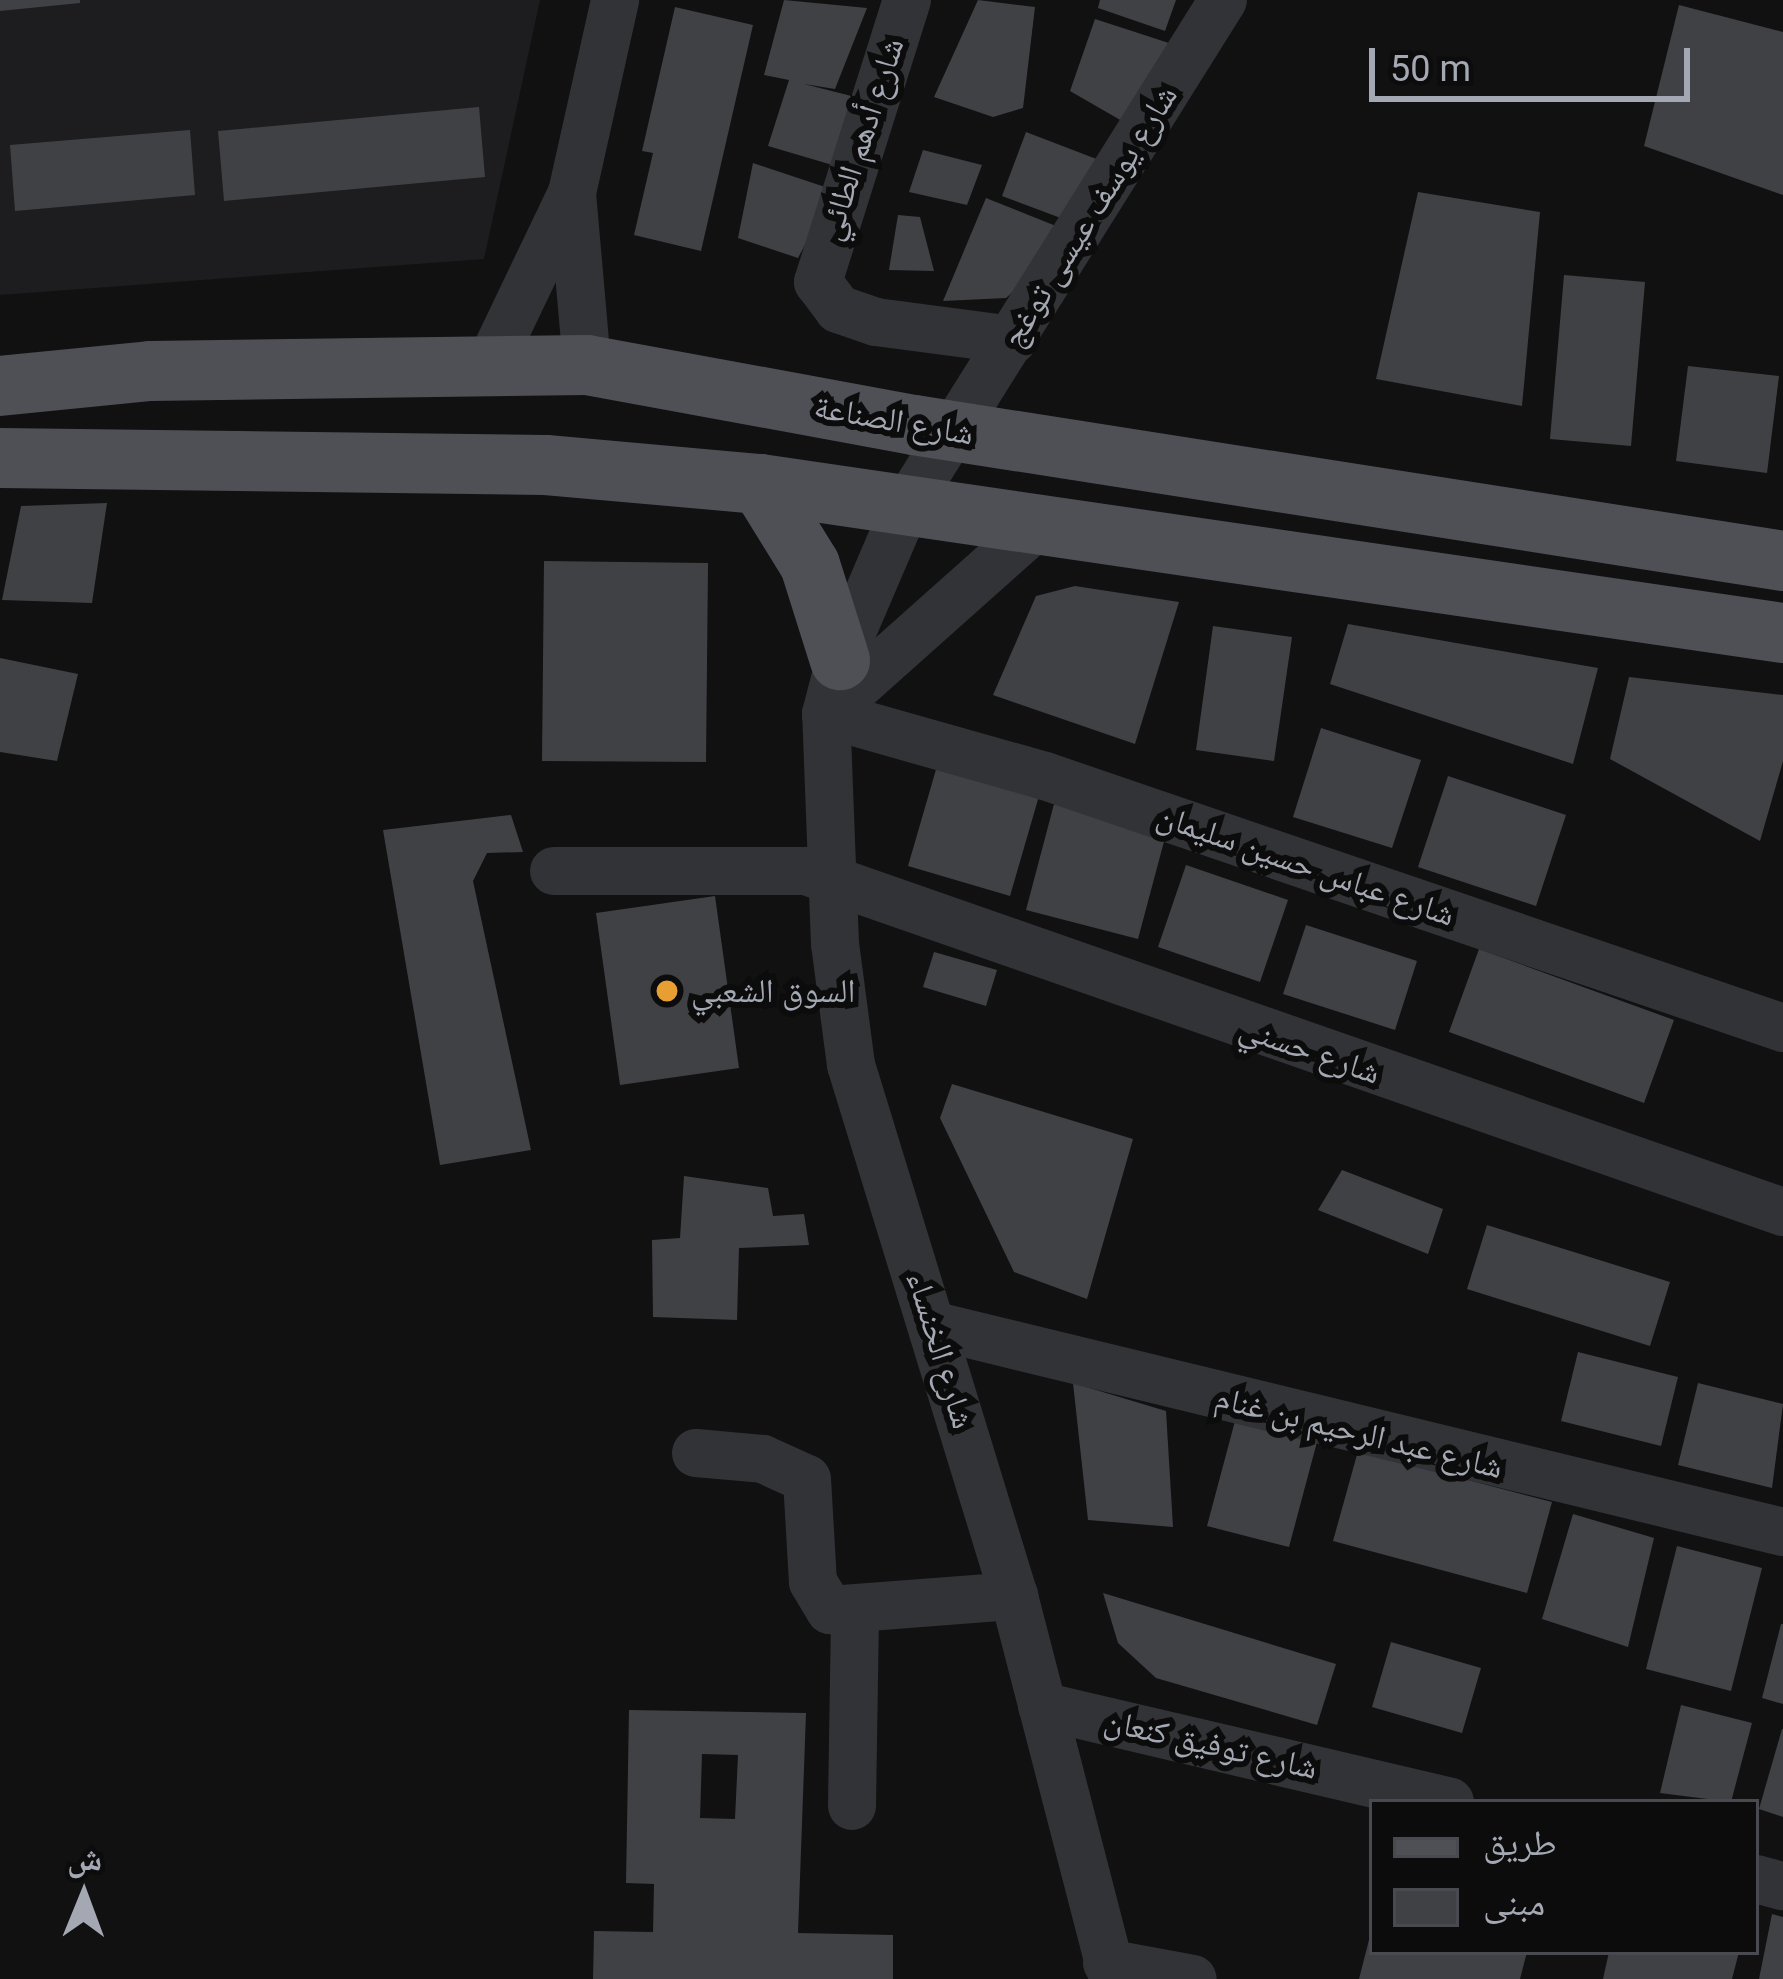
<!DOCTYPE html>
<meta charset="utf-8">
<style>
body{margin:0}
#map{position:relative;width:1783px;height:1979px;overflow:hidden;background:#111112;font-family:Roboto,"Noto Naskh Arabic",sans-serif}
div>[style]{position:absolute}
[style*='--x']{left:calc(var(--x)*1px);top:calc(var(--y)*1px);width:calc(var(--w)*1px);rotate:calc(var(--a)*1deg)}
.built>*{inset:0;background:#1d1d1f}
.building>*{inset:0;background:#404145}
.minor>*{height:48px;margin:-24px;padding:0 24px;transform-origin:24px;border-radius:24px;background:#323337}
.major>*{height:60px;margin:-30px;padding:0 30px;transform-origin:30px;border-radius:30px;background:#4e5055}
.dots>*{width:33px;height:33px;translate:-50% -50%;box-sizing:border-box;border:6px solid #0c0c0d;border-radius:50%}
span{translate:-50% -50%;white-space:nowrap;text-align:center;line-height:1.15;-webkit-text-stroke:12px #0c0c0d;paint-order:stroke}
.street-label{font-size:33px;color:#a3a8b2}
.poi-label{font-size:33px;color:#a3a8b2}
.left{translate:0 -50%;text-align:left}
.legend{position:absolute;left:1369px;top:1799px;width:390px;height:156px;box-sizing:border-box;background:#0c0c0d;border:3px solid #484a4f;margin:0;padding:15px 21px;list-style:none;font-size:36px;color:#a3a8b2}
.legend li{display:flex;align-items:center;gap:24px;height:60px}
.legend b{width:60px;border:3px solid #484a4f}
.north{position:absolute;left:24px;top:1835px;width:120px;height:120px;-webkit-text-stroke:9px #0c0c0d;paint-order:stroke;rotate:1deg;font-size:33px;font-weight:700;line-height:48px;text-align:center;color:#a3a8b2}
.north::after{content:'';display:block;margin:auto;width:42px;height:54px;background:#a3a8b2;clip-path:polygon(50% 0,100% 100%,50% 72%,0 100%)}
.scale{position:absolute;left:1369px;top:48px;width:321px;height:54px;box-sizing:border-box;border:6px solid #a3a8b2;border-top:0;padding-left:15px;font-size:36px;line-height:42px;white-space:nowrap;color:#a3a8b2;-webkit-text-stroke:9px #0c0c0d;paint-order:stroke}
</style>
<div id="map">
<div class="built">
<div style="clip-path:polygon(0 0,540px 0,484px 259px,0 295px)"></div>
</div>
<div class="building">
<div style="clip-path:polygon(0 0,80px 0,80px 3px,0 11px)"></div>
<div style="clip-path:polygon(784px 0,867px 8px,835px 89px,804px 84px,871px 101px,846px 169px,768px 146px,789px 80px,764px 75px)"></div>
<div style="clip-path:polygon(978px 0,1035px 7px,1023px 108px,993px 117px,934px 97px)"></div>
<div style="clip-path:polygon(1100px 0,1176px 0,1165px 31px,1098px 8px)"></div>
<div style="clip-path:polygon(1679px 5px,1783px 32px,1783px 195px,1644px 146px)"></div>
<div style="clip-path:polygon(675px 7px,753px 25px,701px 251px,634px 235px,653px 153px,642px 151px)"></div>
<div style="clip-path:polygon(1095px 19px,1172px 44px,1122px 121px,1070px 91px)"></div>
<div style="clip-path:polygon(479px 107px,485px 177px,224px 201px,218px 131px)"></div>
<div style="clip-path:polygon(190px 130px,195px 195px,15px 211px,10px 145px)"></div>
<div style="clip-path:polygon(1026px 132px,1099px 160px,1074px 223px,1002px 196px)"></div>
<div style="clip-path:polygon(923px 150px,982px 165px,967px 205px,909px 192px)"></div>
<div style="clip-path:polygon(753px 163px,834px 190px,798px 258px,738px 238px)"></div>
<div style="clip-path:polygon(1418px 192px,1540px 212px,1522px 406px,1376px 379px)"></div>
<div style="clip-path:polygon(986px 198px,1061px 228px,1034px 273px,1006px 298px,943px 301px)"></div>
<div style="clip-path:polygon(898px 215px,920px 217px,934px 271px,889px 270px)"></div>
<div style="clip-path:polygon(1564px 275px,1645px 282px,1631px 446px,1550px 439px)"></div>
<div style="clip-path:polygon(1688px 366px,1779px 376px,1767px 473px,1676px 461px)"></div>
<div style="clip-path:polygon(107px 503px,92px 603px,2px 600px,21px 506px)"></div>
<div style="clip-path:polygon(544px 561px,708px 563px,706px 762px,542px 761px)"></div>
<div style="clip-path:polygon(1075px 586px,1179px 602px,1135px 744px,993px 695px,1036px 596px)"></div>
<div style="clip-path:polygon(1348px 624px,1598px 668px,1573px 764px,1330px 684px)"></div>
<div style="clip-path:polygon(1213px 626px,1292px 637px,1274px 761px,1196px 750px)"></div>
<div style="clip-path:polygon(0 658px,78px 674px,57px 761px,0 752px)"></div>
<div style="clip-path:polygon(1629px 677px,1783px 695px,1783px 761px,1760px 841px,1610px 759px)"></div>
<div style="clip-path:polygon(1321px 728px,1421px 760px,1392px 848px,1293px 817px)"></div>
<div style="clip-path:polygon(937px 766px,1039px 796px,1010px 896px,908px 866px)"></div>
<div style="clip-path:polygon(1448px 776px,1566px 815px,1536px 906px,1418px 867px)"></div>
<div style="clip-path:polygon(1054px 804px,1166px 834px,1138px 939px,1026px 910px)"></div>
<div style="clip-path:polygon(511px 815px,523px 852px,487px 853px,473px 881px,531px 1150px,440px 1165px,383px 830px)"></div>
<div style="clip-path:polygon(1186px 865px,1288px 900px,1260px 982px,1158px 947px)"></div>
<div style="clip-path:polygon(715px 896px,739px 1068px,620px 1085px,596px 913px)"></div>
<div style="clip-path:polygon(1306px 925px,1417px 961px,1395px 1030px,1283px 994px)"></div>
<div style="clip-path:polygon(1479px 949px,1674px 1020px,1644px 1103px,1449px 1032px)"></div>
<div style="clip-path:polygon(934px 952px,997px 970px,986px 1006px,923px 987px)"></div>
<div style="clip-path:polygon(952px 1084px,1133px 1139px,1087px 1299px,1014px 1272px,940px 1118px)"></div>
<div style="clip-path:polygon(1342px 1170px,1443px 1209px,1428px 1254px,1318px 1210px)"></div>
<div style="clip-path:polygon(684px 1176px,768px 1188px,773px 1216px,804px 1214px,809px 1245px,739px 1248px,737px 1320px,653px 1317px,652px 1240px,680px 1238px)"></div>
<div style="clip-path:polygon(1487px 1225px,1670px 1282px,1650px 1346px,1467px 1289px)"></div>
<div style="clip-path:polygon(1578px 1352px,1678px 1377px,1661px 1446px,1561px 1421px)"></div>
<div style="clip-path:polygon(1073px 1383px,1166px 1411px,1173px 1527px,1088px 1520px)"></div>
<div style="clip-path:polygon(1698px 1383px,1783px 1404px,1772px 1488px,1678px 1465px)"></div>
<div style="clip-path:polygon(1235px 1421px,1317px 1442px,1289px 1547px,1207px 1526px)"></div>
<div style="clip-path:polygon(1358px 1451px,1552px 1502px,1527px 1593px,1333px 1541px)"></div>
<div style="clip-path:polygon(1573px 1514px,1654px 1538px,1628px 1647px,1542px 1619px)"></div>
<div style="clip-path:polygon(1677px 1546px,1762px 1568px,1731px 1691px,1646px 1669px)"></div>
<div style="clip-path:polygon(1103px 1593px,1336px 1664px,1317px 1725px,1156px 1678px,1118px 1643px)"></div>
<div style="clip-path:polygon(1781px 1624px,1783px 1624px,1783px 1704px,1762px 1698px)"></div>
<div style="clip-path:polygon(1391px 1642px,1481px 1668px,1462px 1733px,1372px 1707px)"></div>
<div style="clip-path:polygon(1681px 1705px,1752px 1723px,1731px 1802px,1660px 1793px)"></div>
<div style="clip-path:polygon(evenodd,629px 1710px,806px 1713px,798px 1933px,893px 1935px,893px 1979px,593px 1979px,594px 1931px,653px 1932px,654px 1884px,626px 1883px,629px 1710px,702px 1754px,738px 1755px,735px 1819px,700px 1818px,702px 1754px)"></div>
<div style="clip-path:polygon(1782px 1729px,1783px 1729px,1783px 1817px,1759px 1809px)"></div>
<div style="clip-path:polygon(1772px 1914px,1783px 1917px,1783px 1979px,1759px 1979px)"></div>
<div style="clip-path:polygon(1370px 1936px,1372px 1952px,1527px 1952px,1520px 1979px,1359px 1979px)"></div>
<div style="clip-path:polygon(1609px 1952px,1739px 1952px,1732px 1979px,1603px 1979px)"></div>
</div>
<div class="minor">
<div style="--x:907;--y:0;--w:296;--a:107.5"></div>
<div style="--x:818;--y:282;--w:34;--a:53"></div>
<div style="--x:838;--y:309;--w:40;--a:18.9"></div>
<div style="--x:876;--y:322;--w:138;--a:7.5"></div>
<div style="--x:572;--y:193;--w:173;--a:85"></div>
<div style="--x:491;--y:362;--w:187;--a:-64.4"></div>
<div style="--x:572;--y:193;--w:198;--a:-77.4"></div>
<div style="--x:826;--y:714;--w:228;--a:15.8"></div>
<div style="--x:1045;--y:776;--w:780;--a:18.85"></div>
<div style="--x:826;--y:714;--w:285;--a:-41.7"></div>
<div style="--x:554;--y:871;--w:252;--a:0"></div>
<div style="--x:806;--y:871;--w:1035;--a:19.24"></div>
<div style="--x:936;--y:1326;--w:872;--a:13.67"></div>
<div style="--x:696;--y:1453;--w:67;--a:5.1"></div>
<div style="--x:763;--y:1459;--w:48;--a:24.4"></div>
<div style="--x:807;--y:1479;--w:103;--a:86.7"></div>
<div style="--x:813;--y:1582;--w:33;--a:59"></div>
<div style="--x:830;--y:1610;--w:185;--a:-4.4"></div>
<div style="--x:1042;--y:1706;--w:419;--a:13.2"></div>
<div style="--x:852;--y:1806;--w:196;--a:-89.1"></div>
<div style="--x:1756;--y:1879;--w:28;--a:15"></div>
<div style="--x:1107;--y:1963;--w:87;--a:10.5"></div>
<div style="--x:1113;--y:1979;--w:396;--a:-104.5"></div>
<div style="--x:1014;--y:1596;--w:555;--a:-107.06"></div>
<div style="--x:851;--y:1065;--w:122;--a:-97.5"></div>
<div style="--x:835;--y:944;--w:230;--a:-92.2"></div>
<div style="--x:826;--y:714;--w:56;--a:-75.5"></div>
<div style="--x:840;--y:660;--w:165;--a:-66.8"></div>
<div style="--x:905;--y:508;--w:599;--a:-57.95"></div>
</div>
<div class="major">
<div style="--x:0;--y:386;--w:151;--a:-5.7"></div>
<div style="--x:150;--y:371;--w:437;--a:-0.8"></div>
<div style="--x:587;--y:365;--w:332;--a:10.4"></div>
<div style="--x:914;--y:425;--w:880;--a:8.89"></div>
<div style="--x:0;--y:458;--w:546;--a:0.73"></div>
<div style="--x:546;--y:465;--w:215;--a:5.1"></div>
<div style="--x:760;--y:484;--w:1034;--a:8.29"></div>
<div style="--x:760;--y:484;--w:95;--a:58.3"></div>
<div style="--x:810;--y:565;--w:100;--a:72.5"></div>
</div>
<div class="dots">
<div style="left:667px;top:991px;background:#e79f34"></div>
</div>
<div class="street-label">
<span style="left:861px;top:139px;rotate:-72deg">شارع أدهم الطائي</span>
<span style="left:1089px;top:216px;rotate:-58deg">شارع يوسف عيسى توغج</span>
<span style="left:894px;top:420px;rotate:10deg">شارع الصناعة</span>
<span style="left:1306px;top:865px;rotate:19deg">شارع عباس حسين سليمان</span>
<span style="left:1310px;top:1050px;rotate:19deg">شارع حسني</span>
<span style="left:941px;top:1350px;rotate:73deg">شارع الخنساء</span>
<span style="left:1359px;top:1432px;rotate:14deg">شارع عبد الرحيم بن غنام</span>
<span style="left:1211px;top:1744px;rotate:13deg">شارع توفيق كنعان</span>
</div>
<div class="poi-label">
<span class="left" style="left:691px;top:991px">السوق الشعبي</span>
</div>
<ul class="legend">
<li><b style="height:15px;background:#4e5055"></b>طريق</li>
<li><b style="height:33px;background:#404145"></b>مبنى</li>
</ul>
<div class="north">ش</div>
<div class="scale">50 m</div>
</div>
